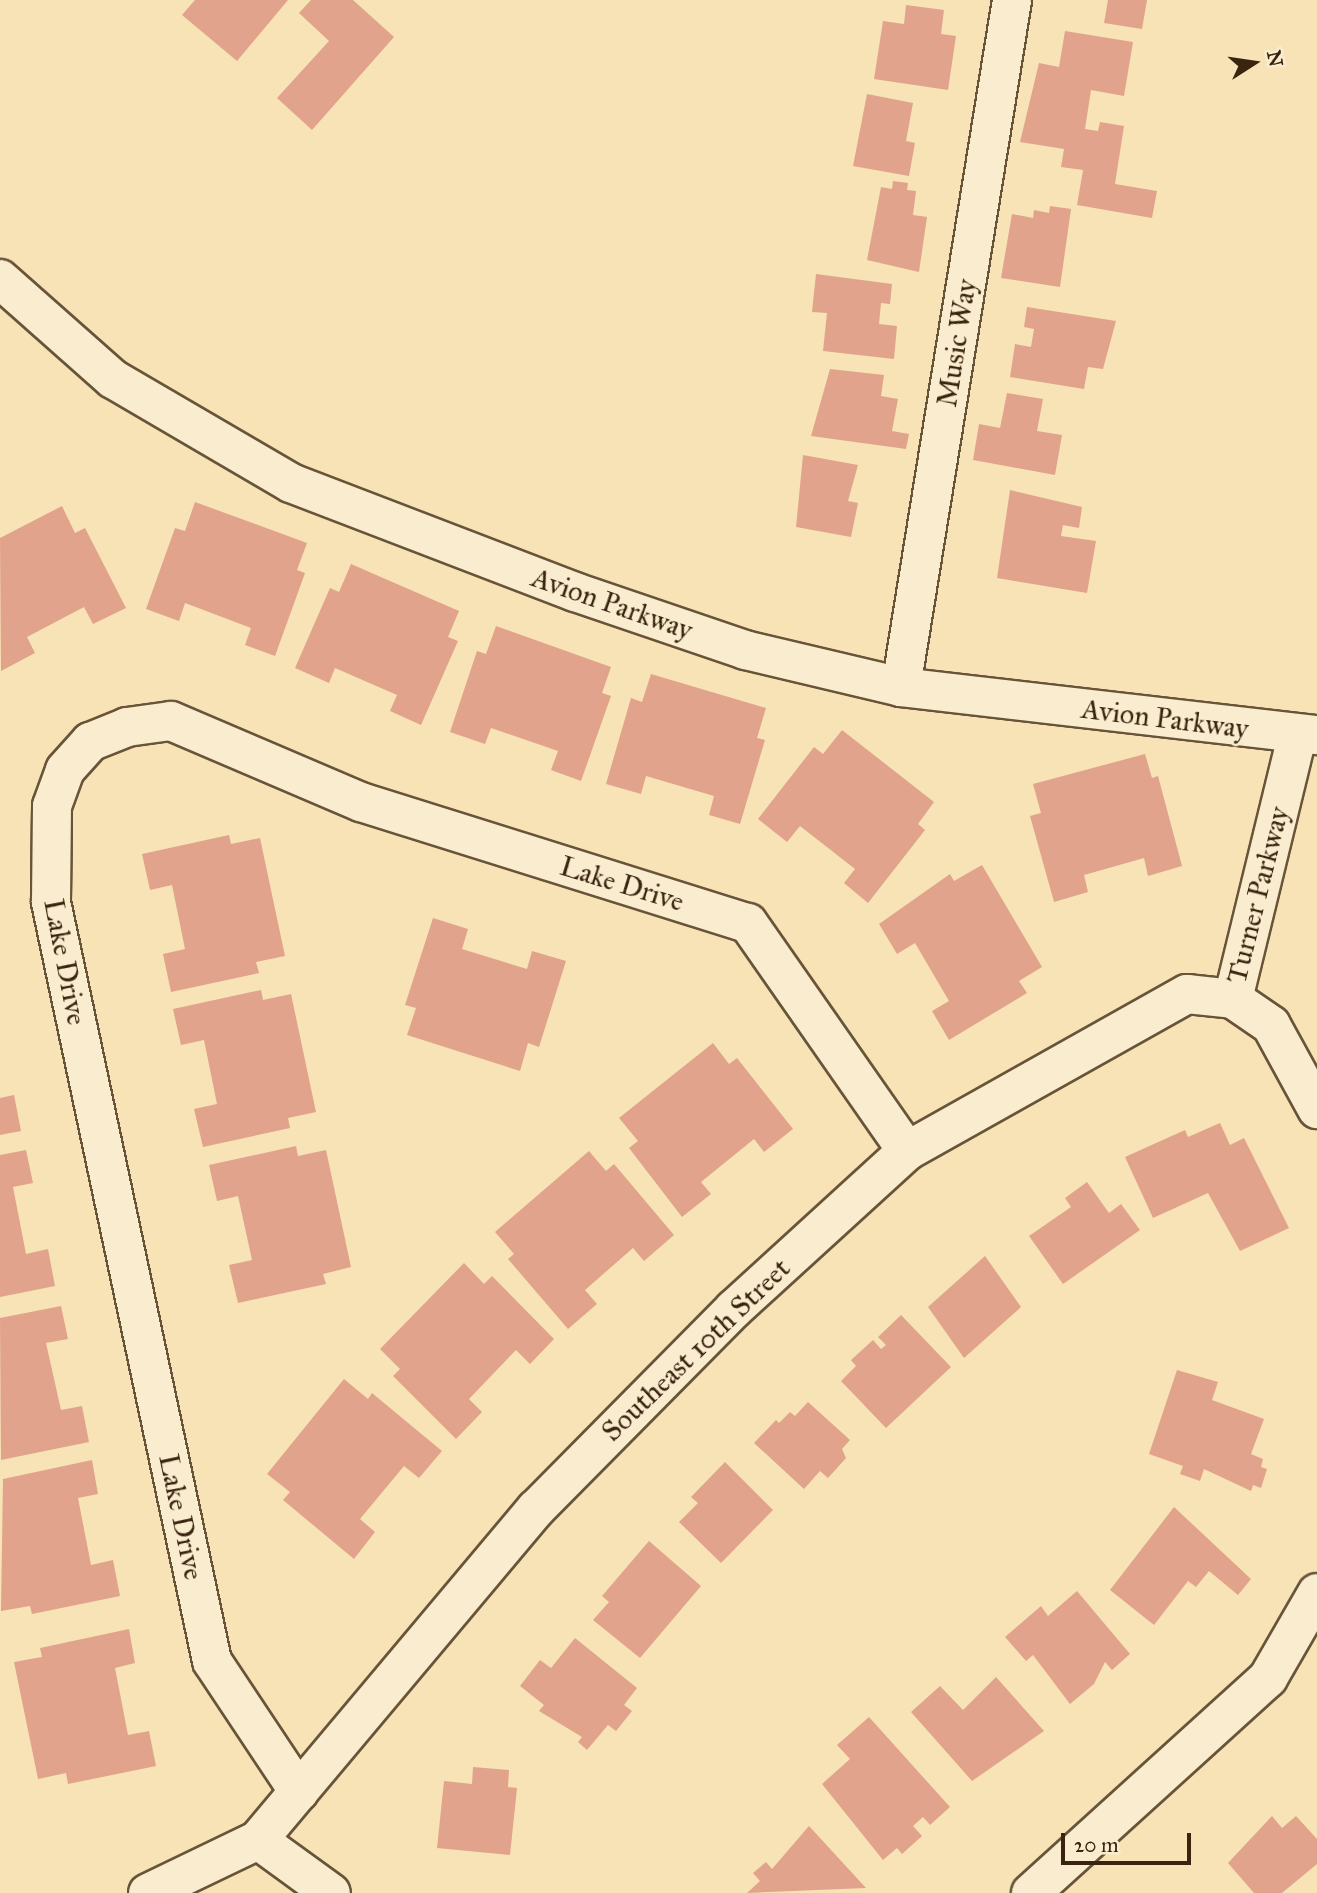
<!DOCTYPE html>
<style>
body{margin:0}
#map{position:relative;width:1317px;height:1893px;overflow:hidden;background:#f7e3b5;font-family:"IM FELL Great Primer",serif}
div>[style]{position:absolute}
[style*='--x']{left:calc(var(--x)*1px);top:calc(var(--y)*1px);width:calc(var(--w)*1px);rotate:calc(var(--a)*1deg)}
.building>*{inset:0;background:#e1a38c}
.roads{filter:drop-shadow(2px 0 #685439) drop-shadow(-2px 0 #685439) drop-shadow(0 2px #685439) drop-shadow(0 -2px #685439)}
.minor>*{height:38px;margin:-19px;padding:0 19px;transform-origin:19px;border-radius:19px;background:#faedcf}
span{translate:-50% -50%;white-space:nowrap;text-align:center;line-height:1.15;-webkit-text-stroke:5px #faedcf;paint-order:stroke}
.street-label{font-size:28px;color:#392410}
.north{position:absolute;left:1219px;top:28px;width:70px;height:70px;-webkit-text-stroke:5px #faedcf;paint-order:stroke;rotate:78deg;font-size:19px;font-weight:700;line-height:28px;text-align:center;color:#392410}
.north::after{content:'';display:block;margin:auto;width:24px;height:32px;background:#392410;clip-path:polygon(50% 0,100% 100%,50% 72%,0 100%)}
.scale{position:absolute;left:1061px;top:1833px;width:130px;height:32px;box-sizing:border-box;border:4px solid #392410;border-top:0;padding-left:9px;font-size:21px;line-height:24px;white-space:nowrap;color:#392410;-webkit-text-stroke:5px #faedcf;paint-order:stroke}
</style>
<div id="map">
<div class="building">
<div style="clip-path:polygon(195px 0,288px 0,237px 61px,182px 15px)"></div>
<div style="clip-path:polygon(311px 0,353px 0,394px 37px,312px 130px,277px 98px,329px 41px,299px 13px)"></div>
<div style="clip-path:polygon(1108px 0,1147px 0,1142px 29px,1104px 23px)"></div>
<div style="clip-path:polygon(906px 5px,944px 10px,941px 34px,956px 36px,948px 90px,874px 79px,883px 21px,904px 24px)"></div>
<div style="clip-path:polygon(1065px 31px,1133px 42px,1124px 96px,1091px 90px,1085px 129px,1098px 131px,1100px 122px,1124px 126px,1115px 184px,1157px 191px,1152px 218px,1077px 205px,1083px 170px,1061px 167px,1064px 149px,1020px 142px,1039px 63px,1059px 67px)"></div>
<div style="clip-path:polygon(867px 94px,913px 103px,906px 141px,915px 143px,909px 176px,853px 166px)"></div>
<div style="clip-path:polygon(893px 181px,908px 183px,907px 190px,916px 191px,913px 215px,927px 217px,919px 272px,867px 260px,881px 187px,892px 189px)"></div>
<div style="clip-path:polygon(1050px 206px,1071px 209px,1060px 287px,1001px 278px,1012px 214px,1033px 218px,1034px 210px,1049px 213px)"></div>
<div style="clip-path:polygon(816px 274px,892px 284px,890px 304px,881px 303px,879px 324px,897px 326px,894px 359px,823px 351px,827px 313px,812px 312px)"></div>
<div style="clip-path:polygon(1027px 307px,1116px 321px,1103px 369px,1088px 367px,1084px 389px,1010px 377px,1015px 344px,1031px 347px,1034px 329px,1024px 327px)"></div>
<div style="clip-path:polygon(830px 369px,884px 375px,881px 396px,898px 399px,892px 431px,909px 434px,906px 449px,811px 436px)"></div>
<div style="clip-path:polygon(1007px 393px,1043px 399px,1037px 431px,1062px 435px,1055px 475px,973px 460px,979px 424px,1000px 428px)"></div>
<div style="clip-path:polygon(803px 455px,858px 465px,848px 501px,858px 503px,851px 537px,796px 527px)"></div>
<div style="clip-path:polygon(1010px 490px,1082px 507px,1079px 528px,1063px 525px,1061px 536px,1096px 541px,1087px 593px,997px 578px)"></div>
<div style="clip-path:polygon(195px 502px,307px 543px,297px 570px,305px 573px,275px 656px,245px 645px,251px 628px,185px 603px,179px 621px,146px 609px,175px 528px,185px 531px)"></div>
<div style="clip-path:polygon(62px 506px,75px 533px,85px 528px,126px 608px,93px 624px,84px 607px,27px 637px,35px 653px,1px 671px,0 538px)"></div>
<div style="clip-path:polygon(351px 564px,459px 611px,448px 637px,458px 641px,421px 725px,390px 711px,397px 695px,335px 668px,329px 683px,295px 668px,330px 588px,339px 592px)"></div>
<div style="clip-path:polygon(496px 626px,611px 667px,602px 693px,611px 696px,581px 781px,551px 770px,558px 751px,491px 728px,485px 744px,450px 732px,477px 651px,486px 654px)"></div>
<div style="clip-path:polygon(651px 674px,766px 708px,757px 738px,765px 740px,740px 824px,709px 815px,714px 796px,646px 776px,641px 794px,606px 784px,631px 698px,642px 702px)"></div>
<div style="clip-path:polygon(842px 730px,934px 802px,918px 824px,925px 830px,868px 903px,844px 883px,855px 869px,800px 826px,787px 842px,758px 819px,814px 747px,823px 754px)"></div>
<div style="clip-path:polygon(1145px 754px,1152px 778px,1158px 776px,1182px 866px,1148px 876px,1144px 858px,1084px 875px,1088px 892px,1054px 902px,1030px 816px,1041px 813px,1033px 784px)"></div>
<div style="clip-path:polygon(229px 835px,231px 844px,260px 838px,285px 956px,256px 962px,259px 973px,171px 992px,163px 954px,185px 949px,172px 885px,150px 890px,142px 854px)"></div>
<div style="clip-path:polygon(982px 865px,1042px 967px,1019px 981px,1027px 993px,949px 1040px,932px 1011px,949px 1001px,915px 943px,897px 954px,879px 924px,950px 874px,954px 881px)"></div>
<div style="clip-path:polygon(433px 918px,468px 929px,462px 949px,527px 969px,532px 951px,566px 961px,539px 1047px,528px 1043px,520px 1071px,407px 1035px,416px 1008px,405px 1005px)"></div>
<div style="clip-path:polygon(261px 990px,263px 1000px,291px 994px,316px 1112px,288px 1118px,290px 1128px,203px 1147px,194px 1109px,217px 1104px,204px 1040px,181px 1045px,173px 1009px)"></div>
<div style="clip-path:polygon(713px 1043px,729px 1064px,737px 1058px,793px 1129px,764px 1152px,754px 1139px,701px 1182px,711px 1194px,682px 1217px,629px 1148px,638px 1141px,619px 1118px)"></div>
<div style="clip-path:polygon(14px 1095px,21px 1131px,0 1135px,0 1098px)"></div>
<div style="clip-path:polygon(1220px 1123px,1230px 1145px,1244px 1138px,1289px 1228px,1240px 1251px,1208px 1193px,1153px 1218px,1125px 1157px,1185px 1130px,1188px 1137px)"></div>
<div style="clip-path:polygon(296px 1146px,298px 1156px,326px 1150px,351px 1267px,323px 1274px,326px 1284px,238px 1303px,229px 1265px,252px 1260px,238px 1196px,217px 1201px,209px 1165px)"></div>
<div style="clip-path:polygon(26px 1150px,33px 1183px,13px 1187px,26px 1254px,48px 1249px,55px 1286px,0 1297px,0 1155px)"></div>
<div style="clip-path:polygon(589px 1151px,606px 1171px,614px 1164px,674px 1235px,644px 1261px,633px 1248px,585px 1290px,597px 1304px,568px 1329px,508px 1259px,514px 1254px,495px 1232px)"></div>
<div style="clip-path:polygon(1087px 1182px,1109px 1213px,1121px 1204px,1140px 1230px,1063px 1284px,1029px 1236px,1071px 1207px,1065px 1198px)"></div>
<div style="clip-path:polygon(985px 1256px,1021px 1307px,964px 1358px,928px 1307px)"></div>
<div style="clip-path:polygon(464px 1263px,484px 1284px,492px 1276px,554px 1339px,530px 1364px,516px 1350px,469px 1399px,482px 1412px,456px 1439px,393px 1376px,400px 1369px,380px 1349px)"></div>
<div style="clip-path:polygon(61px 1306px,68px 1339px,46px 1343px,61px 1410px,82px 1406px,89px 1442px,1px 1460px,0 1318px)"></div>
<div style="clip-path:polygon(901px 1315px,951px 1367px,886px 1428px,841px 1381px,856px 1366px,851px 1360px,873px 1340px,881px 1349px,886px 1345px,878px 1337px)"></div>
<div style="clip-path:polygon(1177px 1370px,1218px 1382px,1212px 1400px,1264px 1419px,1251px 1454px,1263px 1459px,1261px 1467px,1267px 1469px,1261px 1488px,1253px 1485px,1251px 1491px,1204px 1469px,1200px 1481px,1180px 1474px,1183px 1466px,1149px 1454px)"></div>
<div style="clip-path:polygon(344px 1379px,368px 1399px,372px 1393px,442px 1451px,419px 1478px,404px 1466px,360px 1519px,375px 1532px,354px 1559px,283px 1500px,290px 1492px,267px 1474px)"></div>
<div style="clip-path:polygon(808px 1402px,850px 1440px,842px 1449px,846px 1458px,828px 1478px,820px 1471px,804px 1489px,754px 1443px,776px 1420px,779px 1423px,790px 1412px,795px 1416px)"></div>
<div style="clip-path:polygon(92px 1460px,98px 1494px,78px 1498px,91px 1565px,113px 1560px,120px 1596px,32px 1614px,30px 1606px,1px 1611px,3px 1479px)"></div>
<div style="clip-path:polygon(725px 1462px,773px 1510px,721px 1563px,679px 1522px,698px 1503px,691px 1497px)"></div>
<div style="clip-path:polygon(1174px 1507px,1251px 1579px,1238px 1595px,1209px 1571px,1196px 1587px,1188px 1581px,1154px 1625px,1110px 1590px)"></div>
<div style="clip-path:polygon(649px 1541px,701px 1586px,640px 1658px,593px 1620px,609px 1602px,602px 1596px)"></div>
<div style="clip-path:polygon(1077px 1591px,1130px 1654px,1112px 1670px,1105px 1662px,1094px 1684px,1070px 1704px,1033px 1655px,1026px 1661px,1005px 1637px,1041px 1606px,1048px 1616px)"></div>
<div style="clip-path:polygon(129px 1629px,135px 1663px,115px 1668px,128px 1735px,149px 1731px,156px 1766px,68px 1784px,66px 1773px,38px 1779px,14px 1662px,42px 1657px,40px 1648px)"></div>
<div style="clip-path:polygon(575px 1638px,637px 1688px,624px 1705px,632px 1711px,616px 1731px,608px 1725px,587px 1750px,578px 1742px,582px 1737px,539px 1711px,544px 1705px,520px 1686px,540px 1660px,551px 1668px)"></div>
<div style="clip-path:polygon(996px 1677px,1044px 1731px,972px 1781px,911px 1712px,940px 1686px,963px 1710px)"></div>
<div style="clip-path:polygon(869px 1717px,950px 1807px,930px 1825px,923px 1817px,913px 1826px,922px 1836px,902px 1854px,897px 1848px,883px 1860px,822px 1784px,850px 1759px,837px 1745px)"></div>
<div style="clip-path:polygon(473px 1767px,509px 1770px,508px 1787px,517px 1788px,510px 1855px,437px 1848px,444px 1781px,472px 1784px)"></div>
<div style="clip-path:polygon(1272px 1816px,1282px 1828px,1296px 1816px,1317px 1839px,1317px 1864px,1282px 1893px,1254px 1893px,1228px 1863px)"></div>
<div style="clip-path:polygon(809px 1826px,866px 1888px,747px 1893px,760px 1881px,753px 1873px,766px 1862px,772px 1869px)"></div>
</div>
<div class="roads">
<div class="minor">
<div style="--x:0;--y:279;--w:151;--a:41.5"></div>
<div style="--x:113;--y:379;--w:206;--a:30.3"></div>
<div style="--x:291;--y:483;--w:304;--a:21"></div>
<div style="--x:575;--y:592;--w:180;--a:18.8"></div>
<div style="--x:745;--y:650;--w:160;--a:13.3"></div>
<div style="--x:901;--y:687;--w:419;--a:6.6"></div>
<div style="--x:901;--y:687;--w:696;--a:-80.82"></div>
<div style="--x:1233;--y:999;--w:271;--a:-76.3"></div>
<div style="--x:299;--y:1792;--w:157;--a:-123.6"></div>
<div style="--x:212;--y:1661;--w:776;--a:-101.98"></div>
<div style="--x:51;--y:902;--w:96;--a:-89.4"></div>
<div style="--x:52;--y:806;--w:38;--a:-70"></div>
<div style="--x:65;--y:770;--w:38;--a:-48"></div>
<div style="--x:90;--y:742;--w:40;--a:-22"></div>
<div style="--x:127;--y:727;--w:44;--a:-7.8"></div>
<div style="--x:171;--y:721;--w:207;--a:23.1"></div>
<div style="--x:361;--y:802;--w:405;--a:17.4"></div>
<div style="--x:748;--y:923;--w:278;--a:55.1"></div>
<div style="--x:258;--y:1840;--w:90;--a:36"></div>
<div style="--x:148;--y:1893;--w:122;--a:-25.7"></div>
<div style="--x:258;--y:1840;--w:432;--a:-50"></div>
<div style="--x:536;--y:1509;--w:281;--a:-45.3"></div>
<div style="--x:734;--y:1309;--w:234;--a:-42.4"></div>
<div style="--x:907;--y:1151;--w:321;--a:-29.3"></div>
<div style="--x:1187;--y:994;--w:46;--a:6.2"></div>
<div style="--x:1233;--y:999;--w:46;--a:34.4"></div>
<div style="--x:1271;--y:1025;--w:96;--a:61.3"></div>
<div style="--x:1031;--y:1893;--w:320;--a:-42.2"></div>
<div style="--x:1268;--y:1678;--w:98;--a:-60"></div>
</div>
</div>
<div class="street-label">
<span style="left:957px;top:343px;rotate:-81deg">Music Way</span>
<span style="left:612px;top:604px;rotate:19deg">Avion Parkway</span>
<span style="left:1165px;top:719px;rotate:7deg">Avion Parkway</span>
<span style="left:622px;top:884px;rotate:17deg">Lake Drive</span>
<span style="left:1258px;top:895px;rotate:-76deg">Turner Parkway</span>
<span style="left:65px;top:962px;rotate:79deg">Lake Drive</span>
<span style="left:696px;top:1350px;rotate:-44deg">Southeast 10th Street</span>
<span style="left:181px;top:1517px;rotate:78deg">Lake Drive</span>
</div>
<div class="north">N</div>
<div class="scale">20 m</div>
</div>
